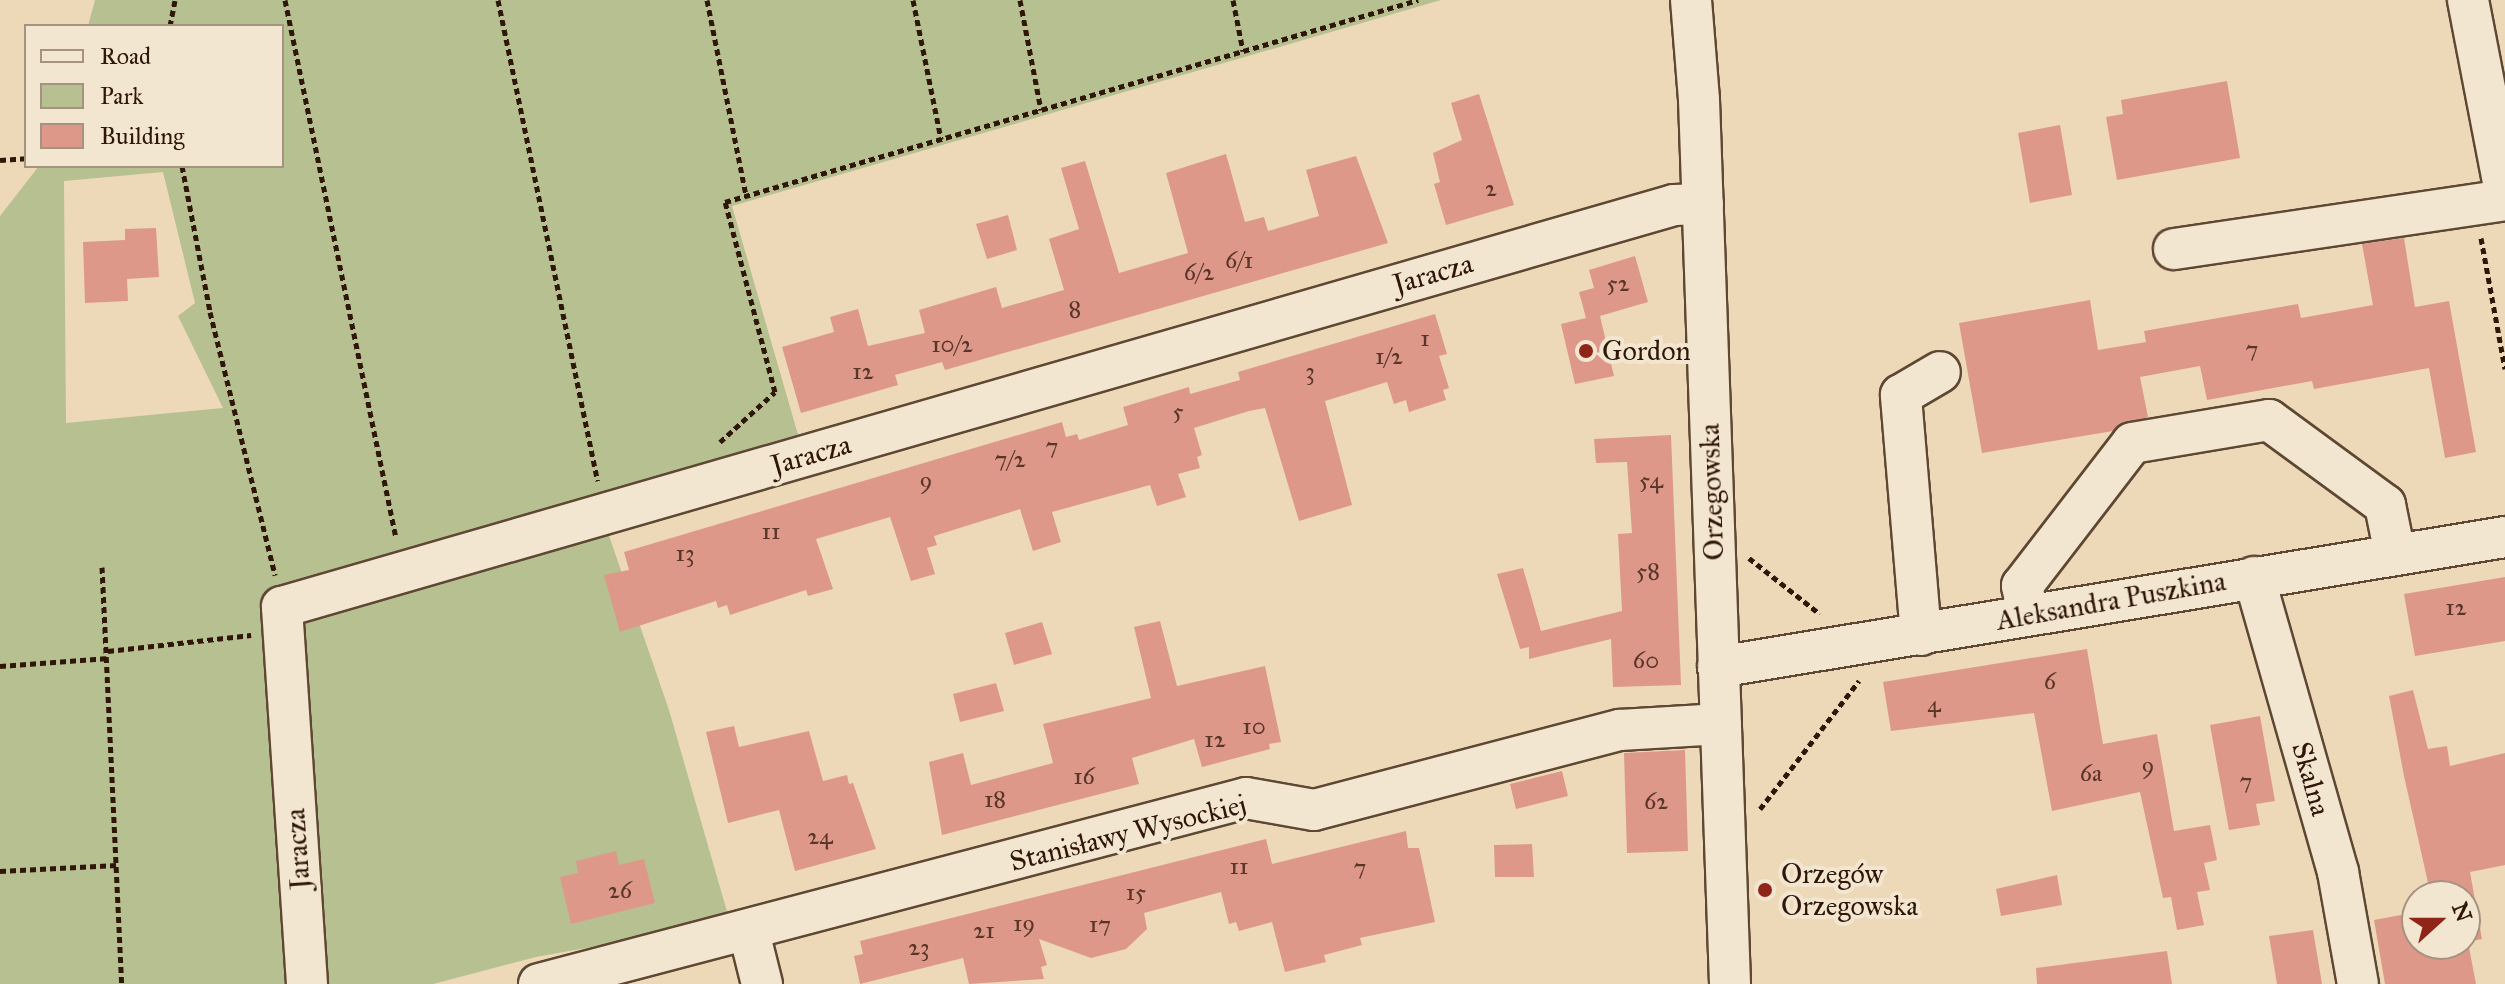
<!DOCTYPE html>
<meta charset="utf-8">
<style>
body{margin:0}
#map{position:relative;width:2505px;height:984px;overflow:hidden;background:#edd9b8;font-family:"IM FELL Great Primer",serif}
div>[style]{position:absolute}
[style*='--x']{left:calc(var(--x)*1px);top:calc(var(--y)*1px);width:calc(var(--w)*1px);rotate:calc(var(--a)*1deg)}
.green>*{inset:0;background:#b6c090}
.building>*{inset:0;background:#dd988a}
.path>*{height:5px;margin-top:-2.5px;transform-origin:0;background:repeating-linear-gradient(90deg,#2f1607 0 6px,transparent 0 10px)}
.roads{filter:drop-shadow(2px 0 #5e4733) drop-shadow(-2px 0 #5e4733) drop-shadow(0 2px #5e4733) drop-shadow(0 -2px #5e4733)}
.minor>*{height:40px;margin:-20px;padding:0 20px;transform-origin:20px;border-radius:20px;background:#f3e6d1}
.dots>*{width:22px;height:22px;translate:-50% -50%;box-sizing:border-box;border:4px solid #f3e6d1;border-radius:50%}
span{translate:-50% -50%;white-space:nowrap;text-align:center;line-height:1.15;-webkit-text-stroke:8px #f3e6d1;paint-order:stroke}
.number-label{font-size:24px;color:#5a3628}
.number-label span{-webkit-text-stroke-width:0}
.street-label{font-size:28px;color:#2f1607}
.poi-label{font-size:28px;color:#2f1607}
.left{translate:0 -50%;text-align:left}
.legend{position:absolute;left:24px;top:24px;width:260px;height:144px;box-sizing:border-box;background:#f3e6d1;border:2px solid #a59380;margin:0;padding:10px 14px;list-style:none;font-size:24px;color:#2f1607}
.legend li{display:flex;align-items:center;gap:16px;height:40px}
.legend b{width:40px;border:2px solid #a59380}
.north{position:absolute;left:2401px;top:880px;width:80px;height:80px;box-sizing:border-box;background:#f3e6d1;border:2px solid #a59380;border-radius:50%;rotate:69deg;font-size:22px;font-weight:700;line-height:32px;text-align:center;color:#2f1607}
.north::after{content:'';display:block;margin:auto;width:28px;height:36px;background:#8f2418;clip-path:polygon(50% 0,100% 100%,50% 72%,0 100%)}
</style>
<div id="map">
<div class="green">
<div style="clip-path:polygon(evenodd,95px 0,1441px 0,732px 206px,801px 445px,595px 495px,669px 710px,730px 922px,536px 957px,433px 984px,0 984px,0 216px,39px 166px,282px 166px,282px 26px,88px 26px,95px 0,163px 172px,195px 303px,178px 316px,223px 408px,66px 423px,64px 181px,163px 172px)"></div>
</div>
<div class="building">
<div style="clip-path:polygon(2227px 81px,2240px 158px,2117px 180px,2106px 117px,2123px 114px,2121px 100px)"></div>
<div style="clip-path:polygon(1479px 94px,1514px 205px,1446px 225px,1434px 184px,1440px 182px,1433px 153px,1462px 140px,1451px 103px)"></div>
<div style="clip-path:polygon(2060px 125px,2072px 195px,2030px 203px,2018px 133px)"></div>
<div style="clip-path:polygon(1226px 154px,1245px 222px,1264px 217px,1268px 231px,1319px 216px,1306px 170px,1356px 156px,1388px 243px,945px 370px,942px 362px,895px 375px,898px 385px,801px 413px,782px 347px,834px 332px,830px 317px,858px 309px,868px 346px,925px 333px,919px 310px,996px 287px,1002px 308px,1064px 290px,1049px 239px,1079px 229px,1061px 168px,1085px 161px,1119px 273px,1188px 253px,1166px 173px)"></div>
<div style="clip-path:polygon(1008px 215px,1017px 250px,987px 259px,976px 224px)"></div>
<div style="clip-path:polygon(156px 228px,159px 277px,127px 279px,128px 301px,85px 303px,83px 242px,125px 240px,125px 229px)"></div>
<div style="clip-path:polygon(2404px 238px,2415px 307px,2449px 301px,2476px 452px,2445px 458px,2429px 368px,2314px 389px,2312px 381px,2207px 400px,2200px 366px,2140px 377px,2148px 417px,2113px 431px,1982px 453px,1959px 323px,2090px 300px,2098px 350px,2146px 342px,2144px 331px,2298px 304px,2301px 318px,2373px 305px,2362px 244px)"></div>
<div style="clip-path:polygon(1635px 256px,1648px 302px,1600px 316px,1614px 376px,1575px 384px,1561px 324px,1586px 318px,1579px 292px,1594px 288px,1589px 270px)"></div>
<div style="clip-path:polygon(1435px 314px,1447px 354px,1439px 356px,1449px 388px,1443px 390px,1446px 400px,1409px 412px,1406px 400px,1394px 404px,1387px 382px,1325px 401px,1352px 505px,1299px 521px,1265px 408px,1249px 411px,1194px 428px,1202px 455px,1197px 457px,1200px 468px,1178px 474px,1186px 497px,1157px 506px,1150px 485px,1052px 512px,1061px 542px,1033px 551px,1020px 509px,934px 536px,937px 545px,927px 548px,935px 574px,911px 581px,890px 517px,816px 539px,833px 589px,808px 596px,806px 590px,730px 615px,727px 605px,718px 608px,716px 601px,620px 632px,604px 575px,629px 570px,624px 552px,1062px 422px,1066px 437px,1077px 434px,1079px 440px,1128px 425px,1123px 407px,1189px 387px,1190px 394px,1240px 380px,1238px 372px)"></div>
<div style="clip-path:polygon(1671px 435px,1681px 685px,1613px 687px,1611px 639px,1529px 659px,1529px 647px,1520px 649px,1497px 574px,1523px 568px,1541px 631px,1622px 611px,1618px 534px,1632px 533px,1627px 462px,1596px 463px,1594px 439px)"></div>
<div style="clip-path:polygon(2505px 577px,2505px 641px,2415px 656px,2404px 594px)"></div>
<div style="clip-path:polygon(1160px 621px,1177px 686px,1265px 666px,1281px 742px,1269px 744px,1270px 749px,1202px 767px,1194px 739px,1132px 758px,1139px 784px,942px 835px,929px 762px,963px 753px,971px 785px,1053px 763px,1043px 724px,1151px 698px,1134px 627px)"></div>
<div style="clip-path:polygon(1042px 622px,1052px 654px,1014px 665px,1005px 633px)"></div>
<div style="clip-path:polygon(2087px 649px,2103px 744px,2157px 734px,2174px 831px,2210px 825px,2217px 860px,2204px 863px,2210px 890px,2197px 892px,2204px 925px,2177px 930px,2171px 897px,2163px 898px,2140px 792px,2052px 811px,2034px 713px,1891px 731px,1883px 682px)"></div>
<div style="clip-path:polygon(996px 683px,1004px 711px,960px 722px,953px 694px)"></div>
<div style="clip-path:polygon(2413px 690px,2428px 749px,2447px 746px,2450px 766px,2505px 753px,2505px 865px,2470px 872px,2482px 939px,2468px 942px,2476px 984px,2385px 984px,2374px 920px,2417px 912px,2417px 944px,2465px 944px,2465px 896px,2431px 896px,2404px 776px,2389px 696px)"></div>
<div style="clip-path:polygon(2260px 716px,2275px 801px,2256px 804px,2260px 825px,2229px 830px,2210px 725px)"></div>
<div style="clip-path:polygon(734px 726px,739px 747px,809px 731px,823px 781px,847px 775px,849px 784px,853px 783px,876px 849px,795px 871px,779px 810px,728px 823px,706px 732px)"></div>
<div style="clip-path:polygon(1685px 750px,1688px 851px,1627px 853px,1624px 753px)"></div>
<div style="clip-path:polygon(1562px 771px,1568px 796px,1516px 809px,1510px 784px)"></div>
<div style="clip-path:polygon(1406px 831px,1408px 848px,1419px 848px,1435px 922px,1360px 938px,1362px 945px,1324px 955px,1326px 962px,1285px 972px,1272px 922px,1239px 931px,1236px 922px,1229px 924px,1221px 892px,1144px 913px,1147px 929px,1126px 949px,1091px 958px,1039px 939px,1047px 965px,1041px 967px,1044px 979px,969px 984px,963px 958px,860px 984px,854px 956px,863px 954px,860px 941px,1266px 839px,1272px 864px)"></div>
<div style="clip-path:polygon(1532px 844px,1534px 877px,1495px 877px,1494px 845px)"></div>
<div style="clip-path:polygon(616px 851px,619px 865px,644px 859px,655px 903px,571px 924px,560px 877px,578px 873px,576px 861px)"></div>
<div style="clip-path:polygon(2057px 875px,2062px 905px,2001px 916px,1996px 889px)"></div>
<div style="clip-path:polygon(2313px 930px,2322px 984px,2277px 984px,2269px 936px)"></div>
<div style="clip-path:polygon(2167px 951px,2172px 984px,2037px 984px,2036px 968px)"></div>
</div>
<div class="path">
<div style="--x:285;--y:0;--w:549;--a:78.34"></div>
<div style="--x:498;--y:0;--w:491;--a:78.3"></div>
<div style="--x:707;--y:0;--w:200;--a:78.7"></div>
<div style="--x:913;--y:0;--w:142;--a:78.6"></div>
<div style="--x:1020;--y:0;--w:112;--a:79.2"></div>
<div style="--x:1233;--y:0;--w:52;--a:78.9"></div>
<div style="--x:170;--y:26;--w:26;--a:-79"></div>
<div style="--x:0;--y:160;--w:26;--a:-4"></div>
<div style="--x:182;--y:166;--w:149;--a:79.1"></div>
<div style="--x:210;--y:312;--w:271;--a:76.1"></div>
<div style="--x:2481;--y:238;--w:133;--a:79.6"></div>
<div style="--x:720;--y:442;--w:74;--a:-42.3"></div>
<div style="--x:775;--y:392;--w:196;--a:-104.7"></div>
<div style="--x:725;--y:202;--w:722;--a:-16.25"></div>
<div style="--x:1749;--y:558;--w:90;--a:38.3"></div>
<div style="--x:102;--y:567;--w:417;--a:87.3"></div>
<div style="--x:108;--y:651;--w:144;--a:-6.4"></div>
<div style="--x:0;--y:666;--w:109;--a:-4.2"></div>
<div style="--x:1760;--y:809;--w:162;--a:-52.3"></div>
<div style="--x:0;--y:871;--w:117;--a:-2.9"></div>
</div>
<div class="roads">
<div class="minor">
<div style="--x:1691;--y:0;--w:100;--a:85.4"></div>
<div style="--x:1699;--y:100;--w:885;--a:87.99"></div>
<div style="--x:2468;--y:0;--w:196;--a:79.1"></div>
<div style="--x:2174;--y:249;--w:335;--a:-8.4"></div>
<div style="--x:2254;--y:577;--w:307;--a:74.1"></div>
<div style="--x:2338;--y:872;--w:114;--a:79.9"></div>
<div style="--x:2028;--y:614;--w:29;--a:-102"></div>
<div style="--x:2022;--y:586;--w:180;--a:-52.4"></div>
<div style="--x:2132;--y:443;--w:139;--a:-9.5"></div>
<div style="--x:2269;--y:420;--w:144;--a:36.2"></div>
<div style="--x:2385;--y:505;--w:50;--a:78.5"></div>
<div style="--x:1921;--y:635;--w:241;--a:-94.8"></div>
<div style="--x:1901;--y:395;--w:45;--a:-30.5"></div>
<div style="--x:1718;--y:667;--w:798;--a:-9.38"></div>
<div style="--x:749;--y:932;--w:54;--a:76"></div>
<div style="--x:307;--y:984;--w:378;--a:-93.8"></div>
<div style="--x:282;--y:607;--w:1449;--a:-16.11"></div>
<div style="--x:1674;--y:205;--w:29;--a:-2"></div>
<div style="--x:539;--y:984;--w:731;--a:-14.74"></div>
<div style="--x:1246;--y:798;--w:69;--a:10"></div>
<div style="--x:1314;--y:810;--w:316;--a:-14.7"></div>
<div style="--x:1620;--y:730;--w:101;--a:-3.4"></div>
</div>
</div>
<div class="dots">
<div style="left:1586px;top:351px;background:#8f2418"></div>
<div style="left:1765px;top:890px;background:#8f2418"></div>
</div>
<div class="number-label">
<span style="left:1491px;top:189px">2</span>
<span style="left:1239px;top:261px">6/1</span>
<span style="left:1199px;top:273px">6/2</span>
<span style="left:1618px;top:284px">52</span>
<span style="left:1075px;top:310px">8</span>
<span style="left:1425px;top:339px">1</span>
<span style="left:952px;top:345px">10/2</span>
<span style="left:2252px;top:350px">7</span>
<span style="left:1389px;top:357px">1/2</span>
<span style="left:863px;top:372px">12</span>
<span style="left:1310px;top:372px">3</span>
<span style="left:1178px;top:412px">5</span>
<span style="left:1052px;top:447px">7</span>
<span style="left:1010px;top:460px">7/2</span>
<span style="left:926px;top:481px">9</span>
<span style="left:1651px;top:481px">54</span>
<span style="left:771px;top:532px">11</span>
<span style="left:685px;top:554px">13</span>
<span style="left:1648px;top:572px">58</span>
<span style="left:2456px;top:608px">12</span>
<span style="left:1646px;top:661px">60</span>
<span style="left:2050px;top:682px">6</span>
<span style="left:1934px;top:705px">4</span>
<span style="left:1254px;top:727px">10</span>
<span style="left:1215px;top:740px">12</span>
<span style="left:2148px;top:766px">9</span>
<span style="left:2091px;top:774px">6a</span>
<span style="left:1084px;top:777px">16</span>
<span style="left:2246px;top:782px">7</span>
<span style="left:995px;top:800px">18</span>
<span style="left:1656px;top:802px">62</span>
<span style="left:820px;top:837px">24</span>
<span style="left:1239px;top:867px">11</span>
<span style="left:1360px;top:868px">7</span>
<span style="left:620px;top:891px">26</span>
<span style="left:1136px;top:893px">15</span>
<span style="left:1024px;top:924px">19</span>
<span style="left:1100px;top:925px">17</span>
<span style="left:984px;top:931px">21</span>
<span style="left:919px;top:948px">23</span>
</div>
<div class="street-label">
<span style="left:1433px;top:274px;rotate:-16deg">Jaracza</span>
<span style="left:811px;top:455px;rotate:-16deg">Jaracza</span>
<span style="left:1712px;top:492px;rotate:-92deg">Orzegowska</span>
<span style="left:2111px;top:601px;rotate:-10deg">Aleksandra Puszkina</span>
<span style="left:2311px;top:779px;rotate:74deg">Skalna</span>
<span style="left:1128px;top:833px;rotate:-14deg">Stanisławy Wysockiej</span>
<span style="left:298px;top:849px;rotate:-94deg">Jaracza</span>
</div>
<div class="poi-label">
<span class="left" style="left:1602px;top:351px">Gordon</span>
<span class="left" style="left:1781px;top:890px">Orzegów<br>Orzegowska</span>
</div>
<ul class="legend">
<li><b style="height:10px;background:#f3e6d1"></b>Road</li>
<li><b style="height:22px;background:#b6c090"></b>Park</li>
<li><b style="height:22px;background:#dd988a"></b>Building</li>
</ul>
<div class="north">N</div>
</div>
